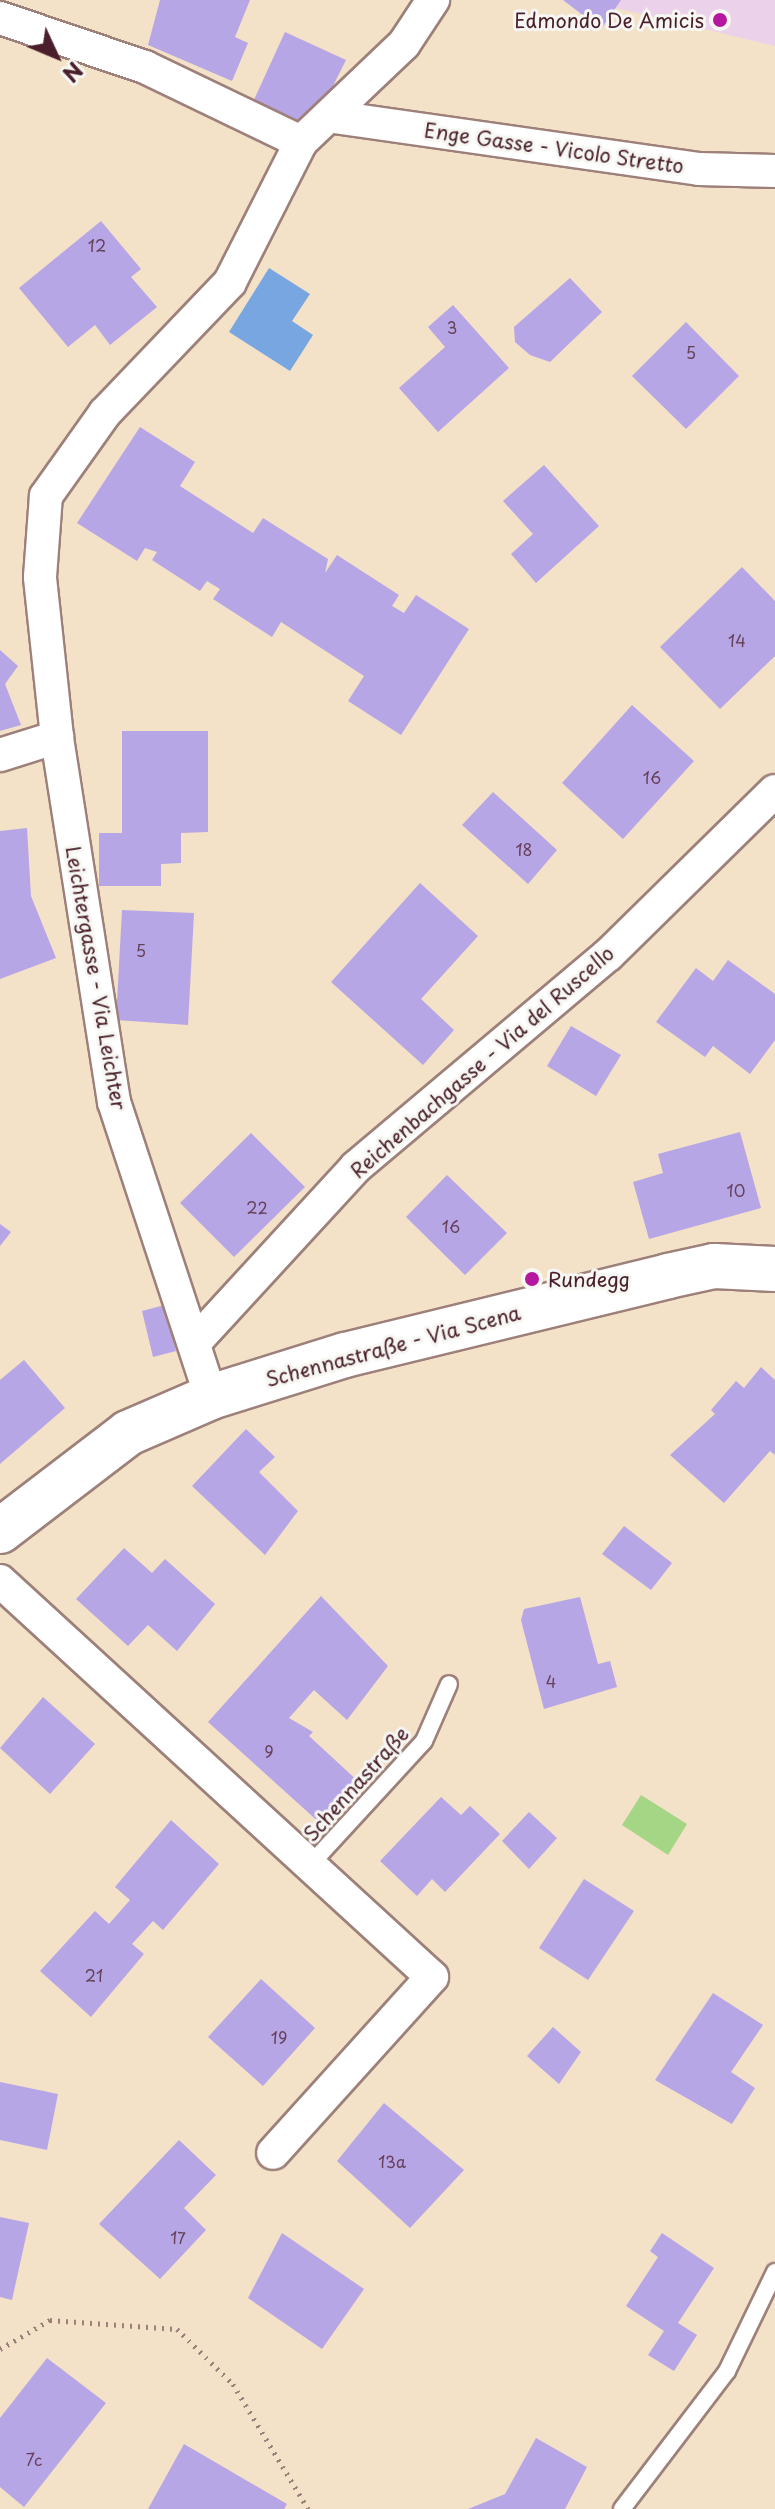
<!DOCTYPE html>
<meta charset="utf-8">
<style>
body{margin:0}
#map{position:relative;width:775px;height:2509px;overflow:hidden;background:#f3e1c8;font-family:"Playpen Sans",sans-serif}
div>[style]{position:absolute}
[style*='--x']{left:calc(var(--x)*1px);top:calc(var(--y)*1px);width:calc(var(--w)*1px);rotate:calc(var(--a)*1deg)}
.built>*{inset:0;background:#ecd1ea}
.green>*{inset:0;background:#a5d685}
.water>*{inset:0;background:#77a6e0}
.building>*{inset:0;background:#b7a6e6}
.path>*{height:5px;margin-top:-2.5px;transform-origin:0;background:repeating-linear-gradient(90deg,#9e807a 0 2px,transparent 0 8px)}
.roads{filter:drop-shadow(2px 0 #9e807a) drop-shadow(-2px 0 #9e807a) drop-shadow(0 2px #9e807a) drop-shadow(0 -2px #9e807a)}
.lane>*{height:16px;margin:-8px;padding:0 8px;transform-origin:8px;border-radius:8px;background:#fff}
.street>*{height:32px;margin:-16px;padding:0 16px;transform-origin:16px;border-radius:16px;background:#fff}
.secondary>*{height:44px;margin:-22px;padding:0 22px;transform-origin:22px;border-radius:22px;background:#fff}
.dots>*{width:22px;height:22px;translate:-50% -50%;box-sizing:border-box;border:4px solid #f6f6f2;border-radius:50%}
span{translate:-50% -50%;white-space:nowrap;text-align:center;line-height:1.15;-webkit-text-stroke:6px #f6f6f2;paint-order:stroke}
.number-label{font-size:16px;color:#65415a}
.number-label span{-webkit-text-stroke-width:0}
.poi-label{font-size:20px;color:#4a1f2b}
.right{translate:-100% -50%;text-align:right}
.left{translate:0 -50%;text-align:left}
.street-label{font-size:20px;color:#4a1f2b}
.north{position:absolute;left:16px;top:16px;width:80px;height:80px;-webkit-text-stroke:6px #f6f6f2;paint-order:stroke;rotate:134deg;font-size:22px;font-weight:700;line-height:32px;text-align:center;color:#4a1f2b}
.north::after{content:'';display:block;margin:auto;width:28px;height:36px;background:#4a1f2b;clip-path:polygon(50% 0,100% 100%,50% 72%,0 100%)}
</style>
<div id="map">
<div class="built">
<div style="clip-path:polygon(563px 0,775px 0,775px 46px,616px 8px,601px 29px)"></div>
</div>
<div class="green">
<div style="clip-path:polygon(641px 1795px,687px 1824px,668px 1855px,622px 1825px)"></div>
</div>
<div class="water">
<div style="clip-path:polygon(269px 268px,310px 294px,292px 321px,313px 335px,290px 371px,229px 332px)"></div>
</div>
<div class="building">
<div style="clip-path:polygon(160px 0,250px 0,235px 37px,248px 43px,232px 81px,148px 45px)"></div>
<div style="clip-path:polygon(563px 0,621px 0,601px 29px)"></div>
<div style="clip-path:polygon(285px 32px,346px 60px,311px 130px,253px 102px)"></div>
<div style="clip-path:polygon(101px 221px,141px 269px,131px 277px,157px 307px,110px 345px,95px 325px,68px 347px,19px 288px)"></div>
<div style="clip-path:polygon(570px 278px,602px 312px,550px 362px,530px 355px,515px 342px,514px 327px)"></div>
<div style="clip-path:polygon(453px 305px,509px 368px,438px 432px,399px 388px,445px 347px,428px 327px)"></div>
<div style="clip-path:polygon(686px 322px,739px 376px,686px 429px,632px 376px)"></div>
<div style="clip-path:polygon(140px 427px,195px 462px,180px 486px,253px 533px,263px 518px,328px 559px,325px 573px,337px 555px,399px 595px,392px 606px,404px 613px,416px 595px,469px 629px,401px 735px,348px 701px,364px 676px,281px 622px,272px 637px,213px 599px,220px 589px,207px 581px,200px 591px,152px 560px,157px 552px,145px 548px,137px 561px,77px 523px)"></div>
<div style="clip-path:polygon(544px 465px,599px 526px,536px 583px,511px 554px,533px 534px,503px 501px)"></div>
<div style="clip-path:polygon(742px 567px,775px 601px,775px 656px,720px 709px,660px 647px)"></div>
<div style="clip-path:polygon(0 650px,18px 666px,5px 684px,21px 725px,0 731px)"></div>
<div style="clip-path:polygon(632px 705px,694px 761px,623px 839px,562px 783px)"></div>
<div style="clip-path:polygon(122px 731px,208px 731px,208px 832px,181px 833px,181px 863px,161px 864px,161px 886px,99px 886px,99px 833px,122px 833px)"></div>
<div style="clip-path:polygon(493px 792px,557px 850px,528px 884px,462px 825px)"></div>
<div style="clip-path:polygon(27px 828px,31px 896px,56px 958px,0 979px,0 831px)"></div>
<div style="clip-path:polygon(420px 883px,478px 936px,421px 999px,454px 1030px,423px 1065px,331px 982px)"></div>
<div style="clip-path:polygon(122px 910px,194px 913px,188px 1025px,116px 1020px)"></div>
<div style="clip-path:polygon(728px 960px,775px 994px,775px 1040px,750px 1074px,713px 1046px,705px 1057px,656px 1022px,696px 968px,713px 981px)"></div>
<div style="clip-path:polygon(571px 1026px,621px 1055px,596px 1096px,547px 1066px)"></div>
<div style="clip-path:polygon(740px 1132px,761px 1208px,649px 1239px,633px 1182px,663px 1173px,658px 1154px)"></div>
<div style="clip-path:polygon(251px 1133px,305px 1187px,234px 1257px,180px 1203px)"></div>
<div style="clip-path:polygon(447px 1175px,507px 1233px,465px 1275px,406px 1217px)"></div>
<div style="clip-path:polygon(0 1224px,11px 1232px,0 1246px)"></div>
<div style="clip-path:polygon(165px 1305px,176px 1351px,153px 1357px,142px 1311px)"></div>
<div style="clip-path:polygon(24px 1360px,65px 1408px,0 1464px,0 1380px)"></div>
<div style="clip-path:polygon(761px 1367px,775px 1380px,775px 1455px,770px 1451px,724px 1503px,670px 1455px,715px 1414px,711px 1410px,736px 1381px,744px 1388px)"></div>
<div style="clip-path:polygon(246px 1429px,275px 1457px,259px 1472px,298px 1511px,265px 1555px,192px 1486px)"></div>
<div style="clip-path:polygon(624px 1526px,672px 1563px,651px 1590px,602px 1554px)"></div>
<div style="clip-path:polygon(124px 1548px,152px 1573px,165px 1559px,215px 1604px,177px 1651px,148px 1625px,128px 1646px,76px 1599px)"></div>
<div style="clip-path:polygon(321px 1596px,388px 1666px,347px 1720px,314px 1690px,289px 1718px,313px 1732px,309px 1736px,360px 1783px,321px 1824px,208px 1722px)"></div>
<div style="clip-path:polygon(580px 1597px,598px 1664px,610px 1661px,617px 1687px,544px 1709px,521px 1620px,524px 1609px)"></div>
<div style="clip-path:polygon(43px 1697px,95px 1744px,50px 1794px,0 1748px)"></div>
<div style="clip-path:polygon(441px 1797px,461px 1815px,470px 1806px,500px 1834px,445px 1892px,432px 1879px,417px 1896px,380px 1861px)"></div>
<div style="clip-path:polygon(529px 1812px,557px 1838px,529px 1869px,502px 1841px)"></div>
<div style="clip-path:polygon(171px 1820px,219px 1864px,163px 1930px,153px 1921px,132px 1944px,144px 1954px,91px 2017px,40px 1971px,95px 1911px,109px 1924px,130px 1900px,115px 1887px)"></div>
<div style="clip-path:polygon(584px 1879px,634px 1911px,588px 1980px,539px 1948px)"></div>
<div style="clip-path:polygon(261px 1979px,315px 2028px,263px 2086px,208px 2037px)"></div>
<div style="clip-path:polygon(713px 1993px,763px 2025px,731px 2072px,755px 2088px,732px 2124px,655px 2080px)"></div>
<div style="clip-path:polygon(553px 2027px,581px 2052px,559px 2084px,527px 2056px)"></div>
<div style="clip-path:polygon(0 2082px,58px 2094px,47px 2150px,0 2140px)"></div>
<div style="clip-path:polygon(384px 2103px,464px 2170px,410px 2228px,337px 2161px)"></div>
<div style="clip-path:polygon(179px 2140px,216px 2175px,184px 2208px,206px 2230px,160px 2279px,99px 2224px)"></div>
<div style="clip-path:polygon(0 2217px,29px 2223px,12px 2300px,0 2297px)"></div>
<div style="clip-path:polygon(282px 2233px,364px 2289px,322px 2349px,248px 2298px)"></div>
<div style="clip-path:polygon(662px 2233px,714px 2268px,678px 2323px,697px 2335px,674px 2371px,648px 2355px,664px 2331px,626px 2306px,658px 2257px,650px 2251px)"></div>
<div style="clip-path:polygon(47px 2358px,106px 2403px,24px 2507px,0 2487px,0 2418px)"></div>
<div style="clip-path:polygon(536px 2438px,587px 2467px,565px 2509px,468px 2509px,505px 2494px)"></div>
<div style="clip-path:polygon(184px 2444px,287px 2504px,284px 2509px,148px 2509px)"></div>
</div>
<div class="path">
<div style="--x:0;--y:2349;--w:58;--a:-30.1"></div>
<div style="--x:50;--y:2320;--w:127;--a:4.1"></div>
<div style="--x:177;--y:2329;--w:78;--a:44.5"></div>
<div style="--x:233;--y:2384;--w:146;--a:59"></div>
</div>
<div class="roads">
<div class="lane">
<div style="--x:310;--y:1865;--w:168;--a:-47.4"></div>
<div style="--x:424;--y:1741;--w:62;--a:-66.3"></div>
<div style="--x:622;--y:2509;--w:173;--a:-52.7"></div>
<div style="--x:727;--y:2371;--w:110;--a:-64.1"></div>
</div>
<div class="street">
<div style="--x:0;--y:18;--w:153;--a:18.7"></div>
<div style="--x:145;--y:67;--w:173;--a:25.7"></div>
<div style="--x:334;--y:117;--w:369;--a:8.1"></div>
<div style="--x:699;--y:169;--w:76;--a:1.5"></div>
<div style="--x:0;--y:755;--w:60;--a:-17.5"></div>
<div style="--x:197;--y:1340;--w:235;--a:-47.4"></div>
<div style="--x:356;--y:1167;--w:329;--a:-40.1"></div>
<div style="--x:608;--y:955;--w:234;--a:-44.5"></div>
<div style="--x:211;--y:1397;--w:311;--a:-108.2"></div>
<div style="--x:114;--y:1102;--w:369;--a:-98.9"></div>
<div style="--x:57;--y:737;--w:161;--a:-96.1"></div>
<div style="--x:40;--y:577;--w:81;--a:-85.8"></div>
<div style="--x:46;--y:496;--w:102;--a:-54.6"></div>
<div style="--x:105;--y:413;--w:181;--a:-46.3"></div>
<div style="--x:230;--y:282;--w:157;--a:-63.1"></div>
<div style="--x:301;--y:142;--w:142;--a:-43.6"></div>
<div style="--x:404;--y:44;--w:53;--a:-56.6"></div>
<div style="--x:0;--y:1581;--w:586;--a:42.51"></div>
<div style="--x:432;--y:1977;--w:237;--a:132.1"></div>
</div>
<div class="secondary">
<div style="--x:0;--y:1531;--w:161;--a:-37.4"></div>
<div style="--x:128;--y:1433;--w:90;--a:-23.4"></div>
<div style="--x:211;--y:1397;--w:140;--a:-17.4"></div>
<div style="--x:345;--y:1355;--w:333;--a:-13.7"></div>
<div style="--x:668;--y:1276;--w:47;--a:-12.3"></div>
<div style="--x:714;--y:1266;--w:61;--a:2.8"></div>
</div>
</div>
<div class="dots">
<div style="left:720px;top:20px;background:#b5179e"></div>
<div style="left:532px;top:1279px;background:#b5179e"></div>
</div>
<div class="number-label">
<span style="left:97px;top:245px">12</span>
<span style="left:452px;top:327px">3</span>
<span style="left:691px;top:352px">5</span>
<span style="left:737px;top:640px">14</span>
<span style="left:652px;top:777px">16</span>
<span style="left:524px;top:849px">18</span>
<span style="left:141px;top:950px">5</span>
<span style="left:736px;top:1190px">10</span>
<span style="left:257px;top:1207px">22</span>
<span style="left:451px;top:1226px">16</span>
<span style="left:551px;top:1681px">4</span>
<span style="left:269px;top:1751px">9</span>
<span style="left:94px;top:1975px">21</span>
<span style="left:279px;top:2037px">19</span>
<span style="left:392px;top:2161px">13a</span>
<span style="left:178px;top:2237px">17</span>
<span style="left:34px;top:2459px">7c</span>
</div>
<div class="poi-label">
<span class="right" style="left:704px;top:20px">Edmondo De Amicis</span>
<span class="left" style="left:548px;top:1279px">Rundegg</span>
</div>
<div class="street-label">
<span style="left:554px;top:148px;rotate:8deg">Enge Gasse - Vicolo Stretto</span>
<span style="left:96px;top:978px;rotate:80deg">Leichtergasse - Via Leichter</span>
<span style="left:482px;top:1062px;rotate:-41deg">Reichenbachgasse - Via del Ruscello</span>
<span style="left:393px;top:1346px;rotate:-15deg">Schennastraße - Via Scena</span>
<span style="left:356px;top:1784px;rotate:-48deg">Schennastraße</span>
</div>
<div class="north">N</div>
</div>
